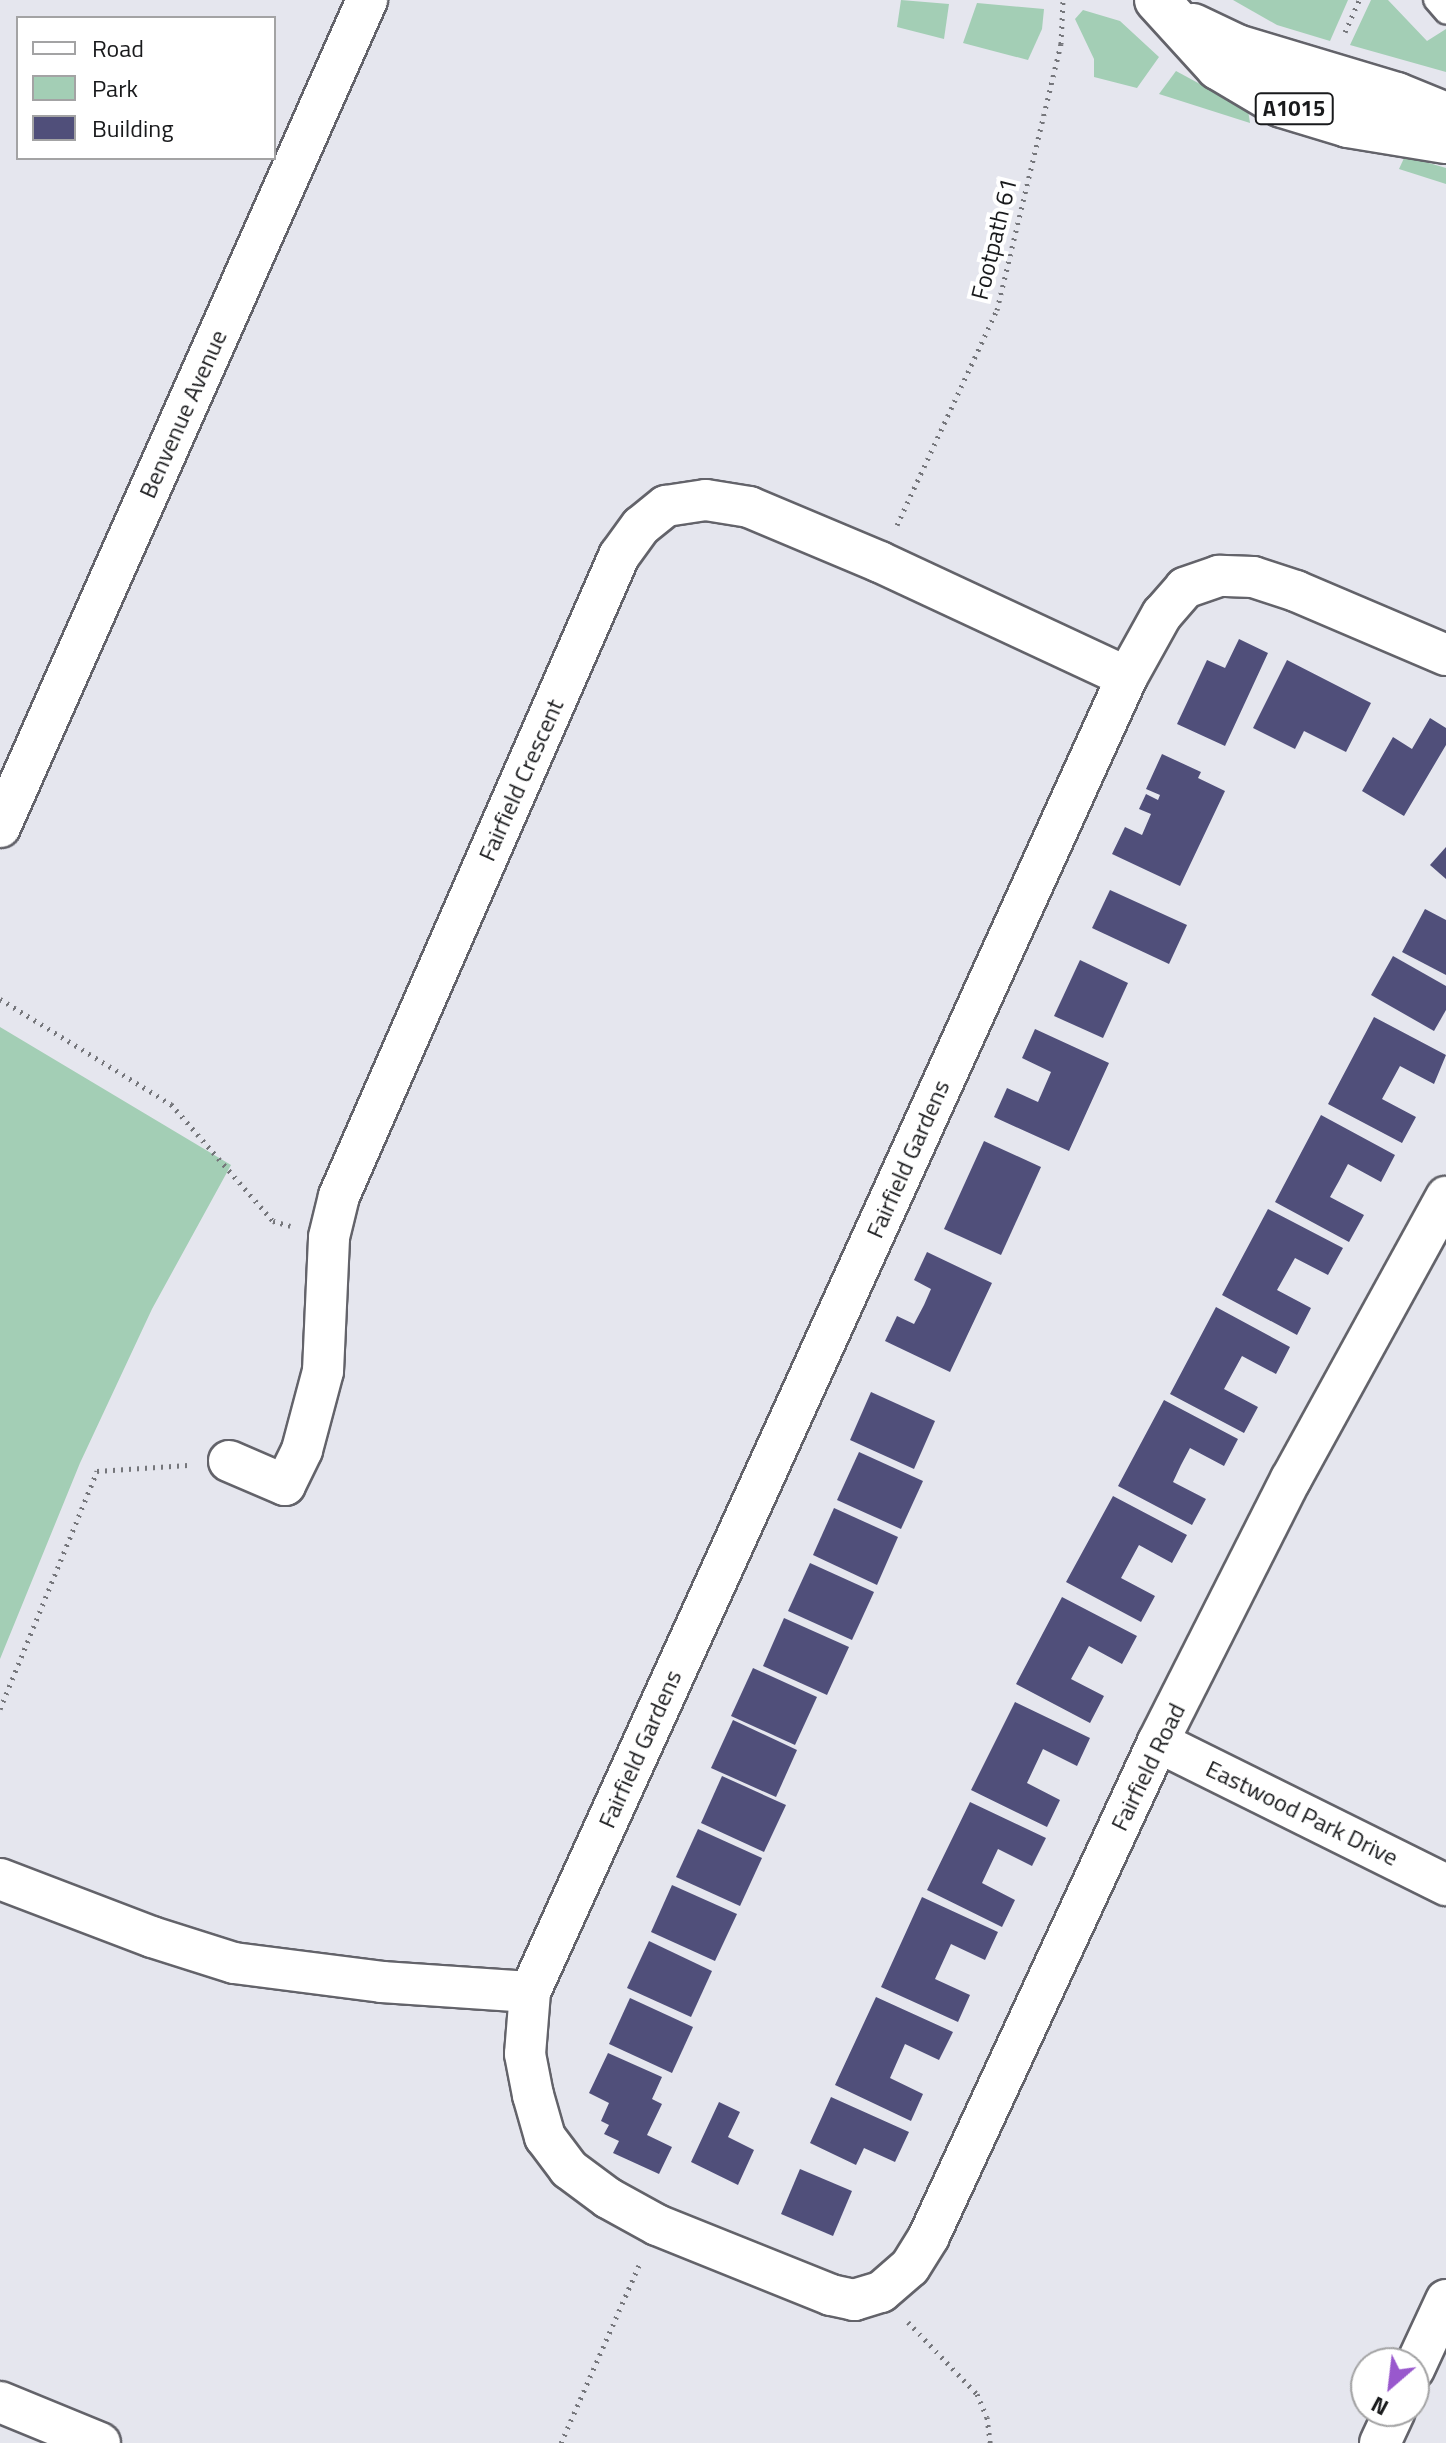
<!DOCTYPE html>
<style>
body{margin:0}
#map{position:relative;width:1446px;height:2443px;overflow:hidden;background:#e5e6ee;font-family:"Titillium Web",sans-serif}
div>[style]{position:absolute}
[style*='--x']{left:calc(var(--x)*1px);top:calc(var(--y)*1px);width:calc(var(--w)*1px);rotate:calc(var(--a)*1deg)}
.green>*{inset:0;background:#a3ceb5}
.building>*{inset:0;background:#504f7a}
.path>*{height:5px;margin-top:-2.5px;transform-origin:0;background:repeating-linear-gradient(90deg,#75767b 0 2px,transparent 0 8px)}
.roads{filter:drop-shadow(2px 0 #63636a) drop-shadow(-2px 0 #63636a) drop-shadow(0 2px #63636a) drop-shadow(0 -2px #63636a)}
.service>*{height:20px;margin:-10px;padding:0 10px;transform-origin:10px;border-radius:10px;background:#fff}
.minor>*{height:40px;margin:-20px;padding:0 20px;transform-origin:20px;border-radius:20px;background:#fff}
.primary>*{height:44px;margin:-22px;padding:0 22px;transform-origin:22px;border-radius:22px;background:#fff}
span{translate:-50% -50%;white-space:nowrap;text-align:center;line-height:1.15;-webkit-text-stroke:8px #fff;paint-order:stroke}
.shield-label span{padding:2px 6px;background:#fff;border:2px solid;border-radius:6px;-webkit-text-stroke-width:0}
.shield-label{font-size:22px;color:#191a1c;font-weight:700}
.street-label{font-size:24px;color:#191a1c}
.legend{position:absolute;left:16px;top:16px;width:260px;height:144px;box-sizing:border-box;background:#fff;border:2px solid #a3a3a4;margin:0;padding:10px 14px;list-style:none;font-size:24px;color:#191a1c}
.legend li{display:flex;align-items:center;gap:16px;height:40px}
.legend b{width:40px;border:2px solid #a3a3a4}
.north{position:absolute;left:1350px;top:2347px;width:80px;height:80px;box-sizing:border-box;background:#fff;border:2px solid #a3a3a4;border-radius:50%;rotate:208deg;font-size:22px;font-weight:700;line-height:32px;text-align:center;color:#191a1c}
.north::after{content:'';display:block;margin:auto;width:28px;height:36px;background:#9958cd;clip-path:polygon(50% 0,100% 100%,50% 72%,0 100%)}
</style>
<div id="map">
<div class="green">
<div style="clip-path:polygon(901px 0,949px 4px,944px 39px,897px 27px)"></div>
<div style="clip-path:polygon(1233px 0,1348px 0,1330px 41px,1277px 25px)"></div>
<div style="clip-path:polygon(1371px 0,1388px 0,1427px 41px,1446px 29px,1446px 72px,1350px 45px)"></div>
<div style="clip-path:polygon(977px 3px,1044px 9px,1042px 29px,1028px 60px,963px 43px)"></div>
<div style="clip-path:polygon(1083px 10px,1120px 21px,1159px 57px,1137px 88px,1094px 77px,1094px 59px,1075px 19px)"></div>
<div style="clip-path:polygon(1176px 71px,1248px 110px,1250px 123px,1159px 94px)"></div>
<div style="clip-path:polygon(1405px 156px,1446px 168px,1446px 184px,1399px 169px)"></div>
<div style="clip-path:polygon(0 1027px,231px 1165px,152px 1309px,80px 1463px,0 1659px)"></div>
</div>
<div class="building">
<div style="clip-path:polygon(1239px 639px,1268px 653px,1225px 746px,1177px 724px,1207px 660px,1225px 668px)"></div>
<div style="clip-path:polygon(1287px 660px,1371px 703px,1346px 752px,1304px 731px,1295px 749px,1253px 728px)"></div>
<div style="clip-path:polygon(1430px 718px,1446px 728px,1446px 745px,1404px 816px,1362px 791px,1393px 737px,1412px 749px)"></div>
<div style="clip-path:polygon(1162px 754px,1201px 772px,1198px 778px,1225px 791px,1180px 886px,1112px 854px,1125px 827px,1142px 835px,1151px 814px,1139px 809px,1146px 794px,1158px 800px,1160px 795px,1146px 789px)"></div>
<div style="clip-path:polygon(1446px 847px,1446px 879px,1430px 865px)"></div>
<div style="clip-path:polygon(1110px 890px,1187px 925px,1169px 964px,1092px 928px)"></div>
<div style="clip-path:polygon(1425px 909px,1446px 920px,1446px 975px,1402px 952px)"></div>
<div style="clip-path:polygon(1393px 956px,1446px 986px,1446px 1010px,1434px 1031px,1371px 995px)"></div>
<div style="clip-path:polygon(1080px 960px,1128px 983px,1103px 1038px,1054px 1016px)"></div>
<div style="clip-path:polygon(1374px 1017px,1446px 1055px,1434px 1084px,1400px 1066px,1382px 1099px,1416px 1117px,1402px 1143px,1328px 1104px)"></div>
<div style="clip-path:polygon(1035px 1029px,1109px 1063px,1069px 1151px,994px 1117px,1007px 1088px,1038px 1102px,1051px 1072px,1022px 1058px)"></div>
<div style="clip-path:polygon(1321px 1115px,1395px 1155px,1381px 1182px,1348px 1164px,1339px 1181px,1330px 1197px,1364px 1215px,1349px 1242px,1275px 1202px)"></div>
<div style="clip-path:polygon(984px 1141px,1041px 1167px,1001px 1255px,944px 1229px)"></div>
<div style="clip-path:polygon(1268px 1209px,1343px 1248px,1328px 1275px,1295px 1258px,1277px 1290px,1311px 1308px,1297px 1335px,1222px 1295px)"></div>
<div style="clip-path:polygon(927px 1252px,992px 1283px,950px 1372px,885px 1341px,897px 1316px,914px 1324px,924px 1305px,931px 1289px,914px 1280px)"></div>
<div style="clip-path:polygon(1216px 1307px,1290px 1347px,1276px 1374px,1242px 1356px,1224px 1389px,1258px 1407px,1244px 1433px,1170px 1394px)"></div>
<div style="clip-path:polygon(871px 1392px,935px 1421px,914px 1469px,850px 1440px)"></div>
<div style="clip-path:polygon(1164px 1400px,1238px 1439px,1224px 1466px,1190px 1448px,1181px 1465px,1173px 1482px,1206px 1499px,1192px 1525px,1118px 1486px)"></div>
<div style="clip-path:polygon(859px 1452px,923px 1481px,901px 1529px,837px 1500px)"></div>
<div style="clip-path:polygon(1113px 1496px,1187px 1535px,1172px 1563px,1139px 1545px,1121px 1578px,1155px 1596px,1141px 1622px,1066px 1582px)"></div>
<div style="clip-path:polygon(834px 1508px,898px 1537px,877px 1585px,813px 1555px)"></div>
<div style="clip-path:polygon(810px 1563px,874px 1592px,852px 1640px,788px 1611px)"></div>
<div style="clip-path:polygon(1062px 1597px,1137px 1636px,1122px 1664px,1089px 1646px,1071px 1679px,1104px 1696px,1090px 1723px,1016px 1684px)"></div>
<div style="clip-path:polygon(784px 1618px,849px 1647px,827px 1695px,763px 1666px)"></div>
<div style="clip-path:polygon(753px 1668px,817px 1697px,795px 1745px,731px 1716px)"></div>
<div style="clip-path:polygon(1015px 1702px,1090px 1738px,1077px 1766px,1043px 1749px,1027px 1783px,1060px 1800px,1047px 1827px,971px 1790px)"></div>
<div style="clip-path:polygon(733px 1720px,797px 1750px,776px 1797px,711px 1768px)"></div>
<div style="clip-path:polygon(722px 1776px,786px 1805px,764px 1852px,701px 1823px)"></div>
<div style="clip-path:polygon(970px 1802px,1046px 1838px,1032px 1866px,998px 1849px,982px 1883px,1015px 1900px,1002px 1927px,927px 1890px)"></div>
<div style="clip-path:polygon(698px 1829px,762px 1858px,740px 1906px,676px 1877px)"></div>
<div style="clip-path:polygon(672px 1885px,737px 1914px,715px 1961px,651px 1932px)"></div>
<div style="clip-path:polygon(922px 1897px,998px 1932px,985px 1960px,951px 1944px,935px 1979px,970px 1995px,958px 2022px,881px 1987px)"></div>
<div style="clip-path:polygon(649px 1941px,712px 1971px,691px 2017px,627px 1988px)"></div>
<div style="clip-path:polygon(876px 1997px,953px 2032px,939px 2060px,905px 2044px,890px 2078px,923px 2094px,911px 2121px,835px 2085px)"></div>
<div style="clip-path:polygon(630px 1998px,693px 2027px,672px 2073px,609px 2044px)"></div>
<div style="clip-path:polygon(608px 2053px,662px 2077px,652px 2099px,662px 2104px,647px 2135px,672px 2147px,659px 2174px,613px 2153px,619px 2141px,604px 2134px,609px 2125px,601px 2121px,609px 2103px,589px 2093px)"></div>
<div style="clip-path:polygon(831px 2097px,909px 2132px,895px 2162px,864px 2148px,856px 2165px,810px 2143px)"></div>
<div style="clip-path:polygon(719px 2102px,740px 2112px,728px 2137px,754px 2150px,738px 2185px,691px 2162px)"></div>
<div style="clip-path:polygon(800px 2169px,852px 2191px,833px 2236px,781px 2214px)"></div>
</div>
<div class="path">
<div style="--x:1345;--y:32;--w:35;--a:-66"></div>
<div style="--x:897;--y:525;--w:237;--a:-65.1"></div>
<div style="--x:997;--y:310;--w:274;--a:-76.5"></div>
<div style="--x:1061;--y:44;--w:44;--a:-87.4"></div>
<div style="--x:0;--y:999;--w:201;--a:31.6"></div>
<div style="--x:171;--y:1104;--w:155;--a:48.9"></div>
<div style="--x:273;--y:1221;--w:18;--a:16"></div>
<div style="--x:0;--y:1709;--w:257;--a:-67.8"></div>
<div style="--x:97;--y:1471;--w:91;--a:-3.8"></div>
<div style="--x:908;--y:2322;--w:100;--a:46.2"></div>
<div style="--x:977;--y:2394;--w:25;--a:67"></div>
<div style="--x:987;--y:2417;--w:26;--a:83"></div>
<div style="--x:561;--y:2443;--w:194;--a:-66.3"></div>
</div>
<div class="roads">
<div class="service">
<div style="--x:1434;--y:0;--w:18;--a:49"></div>
</div>
<div class="minor">
<div style="--x:1446;--y:655;--w:163;--a:-156.9"></div>
<div style="--x:1296;--y:591;--w:45;--a:-162"></div>
<div style="--x:1253;--y:577;--w:34;--a:-178"></div>
<div style="--x:1219;--y:576;--w:36;--a:161"></div>
<div style="--x:1185;--y:588;--w:35;--a:131"></div>
<div style="--x:1162;--y:614;--w:72;--a:119.1"></div>
<div style="--x:1127;--y:677;--w:1444;--a:114.42"></div>
<div style="--x:530;--y:1992;--w:62;--a:94.6"></div>
<div style="--x:525;--y:2054;--w:42;--a:79"></div>
<div style="--x:533;--y:2095;--w:44;--a:74.1"></div>
<div style="--x:545;--y:2137;--w:40;--a:53"></div>
<div style="--x:569;--y:2169;--w:49;--a:36.6"></div>
<div style="--x:608;--y:2198;--w:56;--a:28.9"></div>
<div style="--x:657;--y:2225;--w:188;--a:21.9"></div>
<div style="--x:831;--y:2295;--w:24;--a:12"></div>
<div style="--x:854;--y:2300;--w:28;--a:-17"></div>
<div style="--x:881;--y:2292;--w:38;--a:-41"></div>
<div style="--x:910;--y:2267;--w:36;--a:-58"></div>
<div style="--x:929;--y:2236;--w:544;--a:-65.13"></div>
<div style="--x:1158;--y:1742;--w:295;--a:-63.2"></div>
<div style="--x:1291;--y:1479;--w:322;--a:-61.2"></div>
<div style="--x:0;--y:827;--w:905;--a:-66.07"></div>
<div style="--x:229;--y:1461;--w:61;--a:23.2"></div>
<div style="--x:285;--y:1485;--w:39;--a:-64"></div>
<div style="--x:302;--y:1450;--w:82;--a:-75.1"></div>
<div style="--x:323;--y:1371;--w:134;--a:-87.4"></div>
<div style="--x:329;--y:1237;--w:42;--a:-76.3"></div>
<div style="--x:339;--y:1196;--w:699;--a:-66.37"></div>
<div style="--x:619;--y:556;--w:37;--a:-54"></div>
<div style="--x:641;--y:526;--w:32;--a:-39"></div>
<div style="--x:666;--y:506;--w:40;--a:-8.5"></div>
<div style="--x:706;--y:500;--w:44;--a:9.2"></div>
<div style="--x:749;--y:507;--w:142;--a:22.8"></div>
<div style="--x:880;--y:562;--w:272;--a:25"></div>
<div style="--x:1158;--y:1742;--w:322;--a:26.4"></div>
<div style="--x:0;--y:1879;--w:163;--a:20.9"></div>
<div style="--x:152;--y:1937;--w:86;--a:17.6"></div>
<div style="--x:234;--y:1963;--w:149;--a:7.3"></div>
<div style="--x:382;--y:1982;--w:148;--a:3.9"></div>
<div style="--x:1414;--y:2369;--w:76;--a:-65.1"></div>
<div style="--x:0;--y:2402;--w:108;--a:22.3"></div>
<div style="--x:1380;--y:2443;--w:35;--a:-65"></div>
</div>
<div class="primary">
<div style="--x:1157;--y:0;--w:91;--a:47.7"></div>
<div style="--x:1218;--y:67;--w:74;--a:30.7"></div>
<div style="--x:1282;--y:105;--w:69;--a:16.9"></div>
<div style="--x:1348;--y:125;--w:99;--a:9.3"></div>
<div style="--x:1193;--y:26;--w:49;--a:25.5"></div>
<div style="--x:1237;--y:47;--w:167;--a:16.7"></div>
<div style="--x:1397;--y:95;--w:53;--a:22.2"></div>
</div>
</div>
<div class="shield-label">
<span style="left:1294px;top:109px">A1015</span>
</div>
<div class="street-label">
<span style="left:994px;top:239px;rotate:-76deg">Footpath 61</span>
<span style="left:183px;top:414px;rotate:-66deg">Benvenue Avenue</span>
<span style="left:521px;top:780px;rotate:-66deg">Fairfield Crescent</span>
<span style="left:908px;top:1159px;rotate:-66deg">Fairfield Gardens</span>
<span style="left:640px;top:1749px;rotate:-66deg">Fairfield Gardens</span>
<span style="left:1148px;top:1767px;rotate:-64deg">Fairfield Road</span>
<span style="left:1302px;top:1813px;rotate:26deg">Eastwood Park Drive</span>
</div>
<ul class="legend">
<li><b style="height:10px;background:#fff"></b>Road</li>
<li><b style="height:22px;background:#a3ceb5"></b>Park</li>
<li><b style="height:22px;background:#504f7a"></b>Building</li>
</ul>
<div class="north">N</div>
</div>
